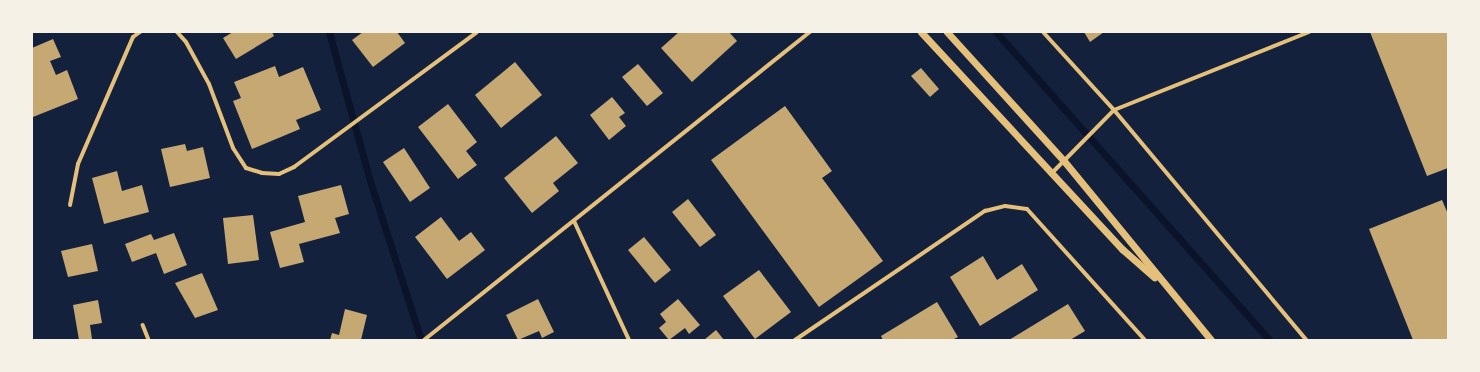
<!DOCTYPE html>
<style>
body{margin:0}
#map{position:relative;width:1480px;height:372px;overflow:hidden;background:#14213d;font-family:Ubuntu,sans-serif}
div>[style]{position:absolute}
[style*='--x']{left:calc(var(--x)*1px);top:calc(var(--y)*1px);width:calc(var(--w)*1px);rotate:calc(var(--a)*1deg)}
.stream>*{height:7px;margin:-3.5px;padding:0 3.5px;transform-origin:3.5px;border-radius:3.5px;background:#0b132b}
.building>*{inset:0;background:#c6a872}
.pedestrian>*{height:3.5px;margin:-1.75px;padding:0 1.75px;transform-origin:1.75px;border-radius:1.75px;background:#e5c07b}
.minor>*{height:4px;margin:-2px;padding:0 2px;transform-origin:2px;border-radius:2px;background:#e5c07b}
.tertiary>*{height:7px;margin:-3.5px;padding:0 3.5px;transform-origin:3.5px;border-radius:3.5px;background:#e5c07b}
span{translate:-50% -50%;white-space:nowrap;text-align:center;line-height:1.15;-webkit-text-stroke:3px #f6f1e7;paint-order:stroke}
.frame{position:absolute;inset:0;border:33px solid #f6f1e7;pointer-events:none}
</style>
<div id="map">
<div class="stream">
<div style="--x:329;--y:32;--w:158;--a:74.6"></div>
<div style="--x:371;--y:184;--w:164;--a:72.2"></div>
<div style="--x:996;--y:32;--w:412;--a:48.4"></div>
</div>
<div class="building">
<div style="clip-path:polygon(233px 32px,272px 32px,274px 36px,236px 59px,223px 38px)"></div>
<div style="clip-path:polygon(363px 32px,397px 32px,405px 43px,373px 67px,352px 40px)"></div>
<div style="clip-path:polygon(679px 32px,729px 32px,737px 41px,692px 82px,661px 48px)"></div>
<div style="clip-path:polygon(1084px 32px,1104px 32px,1090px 42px)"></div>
<div style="clip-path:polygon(1370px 32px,1448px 32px,1448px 168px,1427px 176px)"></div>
<div style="clip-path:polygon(53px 39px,61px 57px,50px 61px,56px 75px,67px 70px,78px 99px,33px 117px,32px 48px)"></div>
<div style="clip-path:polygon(515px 62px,542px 95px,501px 128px,475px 95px)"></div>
<div style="clip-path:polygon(638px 64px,663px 93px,647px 106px,622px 77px)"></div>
<div style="clip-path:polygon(275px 66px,279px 77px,303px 67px,321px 110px,296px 120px,300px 129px,252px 149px,233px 101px,241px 98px,234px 82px)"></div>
<div style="clip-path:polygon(921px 68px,939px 89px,930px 97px,911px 76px)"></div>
<div style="clip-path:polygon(612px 97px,625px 113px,619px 117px,626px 126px,609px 140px,590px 115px)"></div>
<div style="clip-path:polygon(448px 104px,477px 142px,466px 151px,477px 165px,458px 179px,418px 127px)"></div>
<div style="clip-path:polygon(785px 106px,832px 171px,822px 178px,883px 261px,819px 307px,711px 160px)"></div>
<div style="clip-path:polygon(556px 136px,578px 163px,553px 183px,559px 191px,532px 213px,504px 178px)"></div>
<div style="clip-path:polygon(185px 144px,187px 151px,203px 147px,210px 178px,170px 187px,161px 149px)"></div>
<div style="clip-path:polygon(404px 148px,430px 188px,410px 202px,383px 162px)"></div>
<div style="clip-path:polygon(117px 171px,122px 191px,142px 185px,149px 212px,104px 224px,92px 178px)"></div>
<div style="clip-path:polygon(341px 185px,349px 214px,335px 218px,340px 233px,299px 244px,304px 262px,280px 268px,270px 232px,305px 222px,298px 196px)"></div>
<div style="clip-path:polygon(688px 199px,716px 235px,700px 247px,672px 212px)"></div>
<div style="clip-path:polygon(1442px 200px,1448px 214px,1448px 340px,1413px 340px,1369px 229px)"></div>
<div style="clip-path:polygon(253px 215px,259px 260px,228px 264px,223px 218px)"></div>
<div style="clip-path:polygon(441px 217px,459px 241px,471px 232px,485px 250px,447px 279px,415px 237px)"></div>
<div style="clip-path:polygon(174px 233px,187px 265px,164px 274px,156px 253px,132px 262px,125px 244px,151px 234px,154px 240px)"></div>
<div style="clip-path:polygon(644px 237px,671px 270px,655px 283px,628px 250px)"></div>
<div style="clip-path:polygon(92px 244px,98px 271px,68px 277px,61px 251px)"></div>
<div style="clip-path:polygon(983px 256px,997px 280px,1022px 264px,1038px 290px,980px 326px,950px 277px)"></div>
<div style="clip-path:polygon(759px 270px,791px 312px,755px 339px,723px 296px)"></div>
<div style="clip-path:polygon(202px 273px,218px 310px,195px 318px,175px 283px)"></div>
<div style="clip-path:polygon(538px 299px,554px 332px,542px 338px,539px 331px,518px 340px,506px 315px)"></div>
<div style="clip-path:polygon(678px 299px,700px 325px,689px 334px,685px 328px,669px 340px,659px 328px,666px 322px,660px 314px)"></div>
<div style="clip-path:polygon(98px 300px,102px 323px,90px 325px,92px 339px,79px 340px,73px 305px)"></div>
<div style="clip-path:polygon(937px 302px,958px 337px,952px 340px,883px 340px,881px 336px)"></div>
<div style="clip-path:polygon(1068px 304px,1085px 331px,1070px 340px,1009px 340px)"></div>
<div style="clip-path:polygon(345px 309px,367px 315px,361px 340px,330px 340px,332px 333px,339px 335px)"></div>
<div style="clip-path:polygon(716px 330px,724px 340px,704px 340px)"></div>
</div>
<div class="pedestrian">
<div style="--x:143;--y:325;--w:16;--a:68"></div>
</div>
<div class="minor">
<div style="--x:177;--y:32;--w:13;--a:48"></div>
<div style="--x:186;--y:42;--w:48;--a:61.3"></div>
<div style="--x:209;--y:84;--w:68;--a:69.4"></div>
<div style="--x:233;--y:148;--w:24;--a:57"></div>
<div style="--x:246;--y:168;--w:17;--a:17"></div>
<div style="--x:262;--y:173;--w:17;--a:3"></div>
<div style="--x:279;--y:174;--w:17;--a:-25"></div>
<div style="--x:294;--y:167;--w:227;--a:-36.4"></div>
<div style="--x:1043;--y:32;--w:105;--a:47.7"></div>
<div style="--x:1114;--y:110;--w:300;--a:50.1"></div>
<div style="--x:1051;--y:174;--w:90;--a:-45.5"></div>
<div style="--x:1114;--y:110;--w:210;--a:-21.8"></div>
<div style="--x:70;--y:205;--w:42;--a:-79"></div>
<div style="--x:78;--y:164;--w:138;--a:-66.6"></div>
<div style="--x:133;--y:37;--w:9;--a:-36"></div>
<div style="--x:574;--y:221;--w:131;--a:65.2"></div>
<div style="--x:424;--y:340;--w:494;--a:-38.6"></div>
<div style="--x:795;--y:340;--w:230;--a:-34.2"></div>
<div style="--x:985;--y:211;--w:21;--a:-14"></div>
<div style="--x:1005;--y:206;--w:22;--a:8"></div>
<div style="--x:1027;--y:209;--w:176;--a:48"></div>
</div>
<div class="tertiary">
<div style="--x:921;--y:32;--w:296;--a:47.2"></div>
<div style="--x:1122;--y:249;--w:43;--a:41.2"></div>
<div style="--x:947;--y:32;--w:174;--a:47.8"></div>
<div style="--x:1064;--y:161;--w:232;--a:50.6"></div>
</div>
<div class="frame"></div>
</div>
